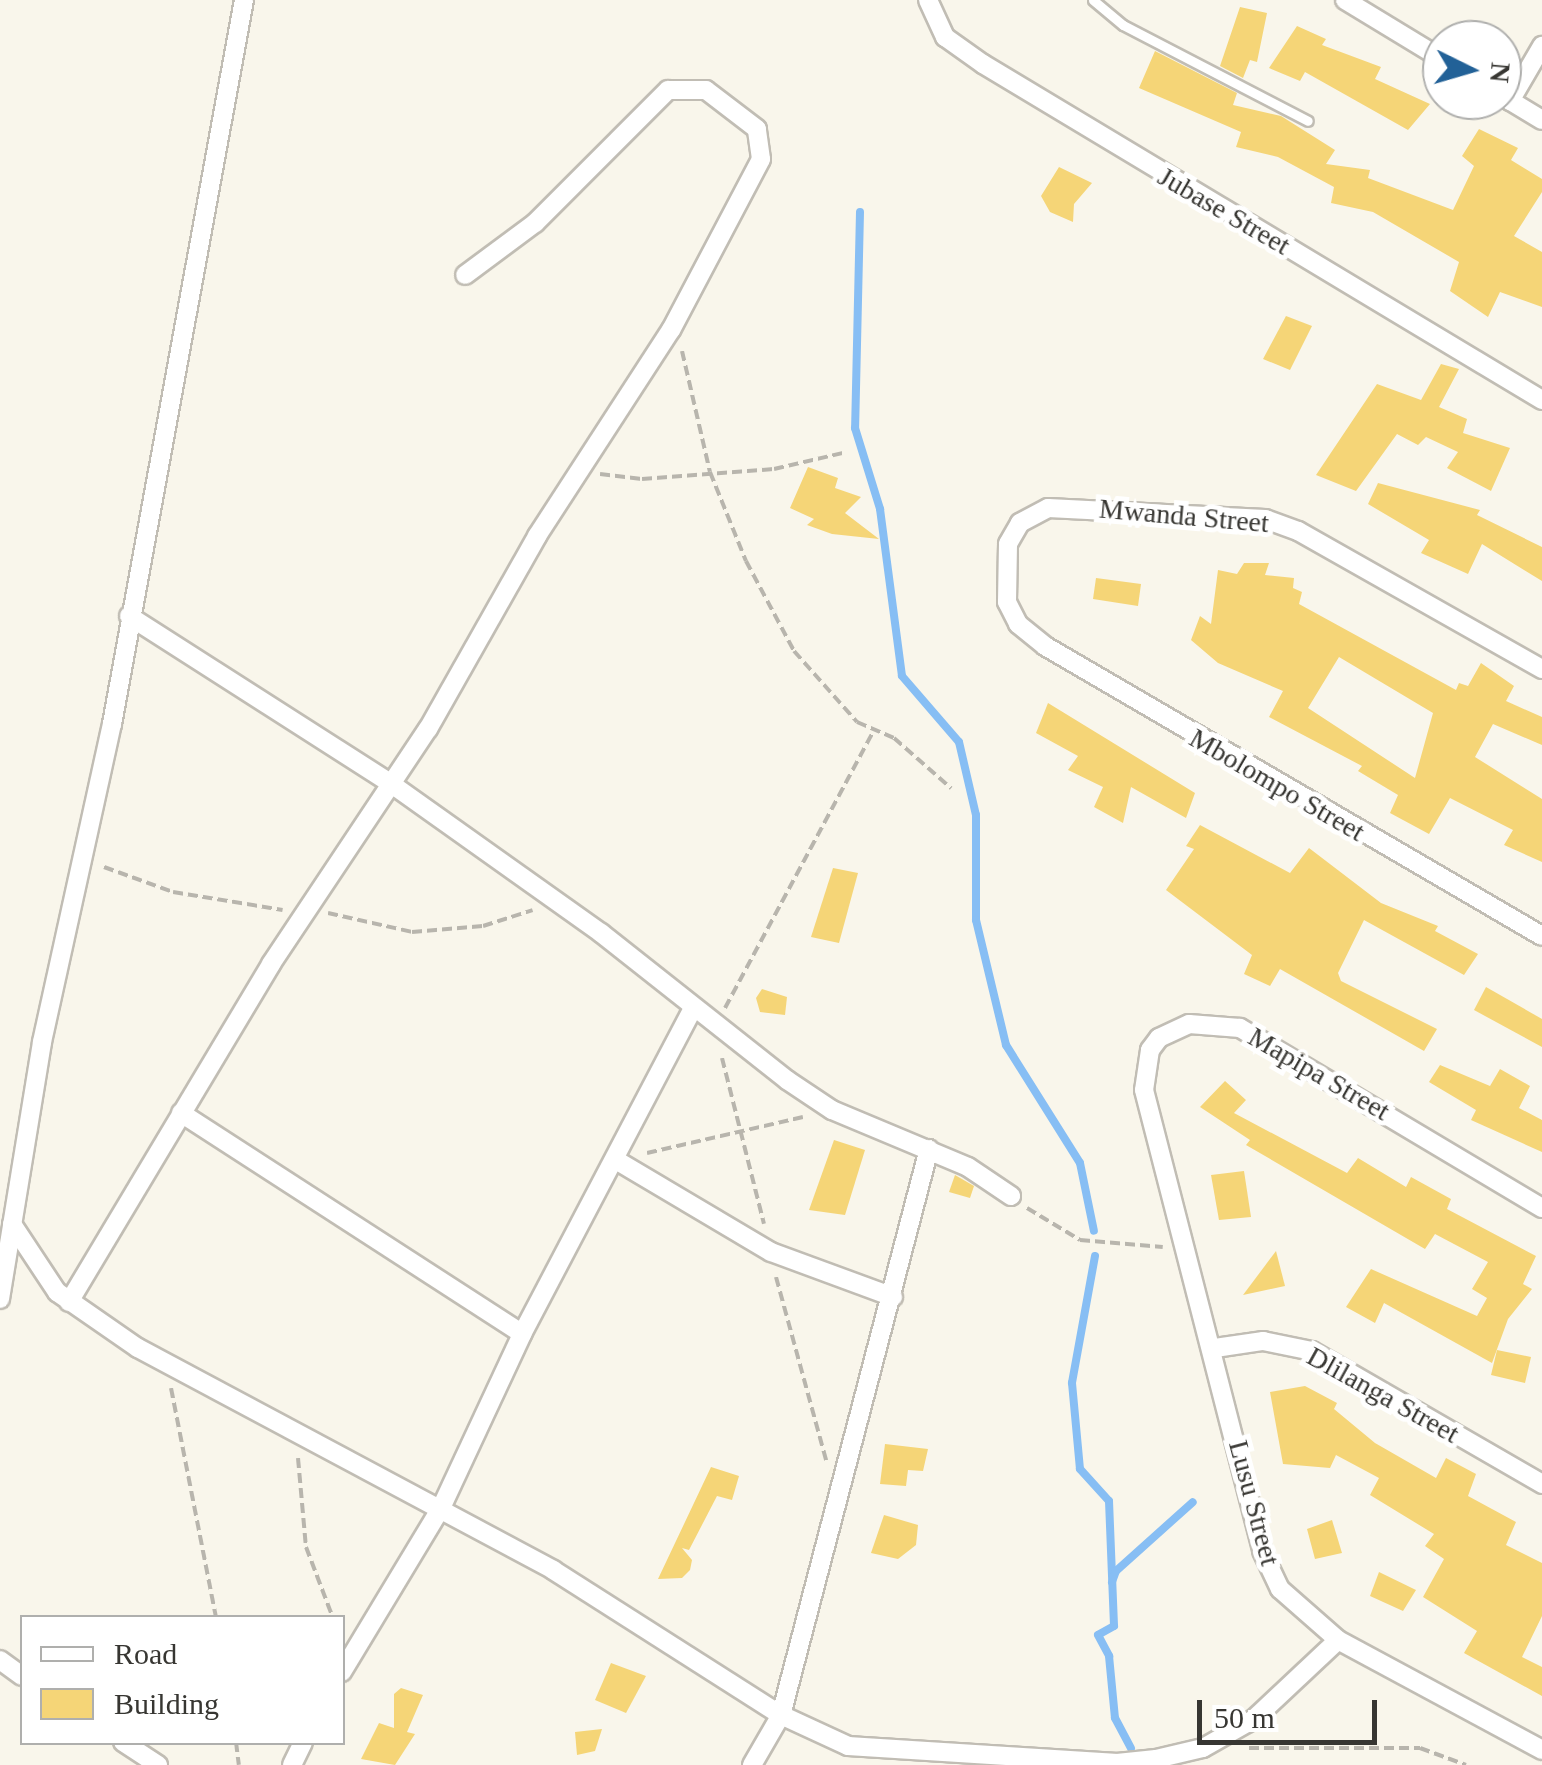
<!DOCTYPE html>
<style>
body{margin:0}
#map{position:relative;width:1542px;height:1765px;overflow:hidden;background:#f9f6eb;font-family:Georgia,serif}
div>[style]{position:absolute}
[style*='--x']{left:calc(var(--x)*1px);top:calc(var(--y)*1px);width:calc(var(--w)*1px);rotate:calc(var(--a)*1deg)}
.stream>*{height:8px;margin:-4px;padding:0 4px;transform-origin:4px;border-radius:4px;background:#87bef4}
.building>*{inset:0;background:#f5d577}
.path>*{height:4px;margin-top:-2px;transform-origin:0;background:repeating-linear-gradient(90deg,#b8b5ad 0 10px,transparent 0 15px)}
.roads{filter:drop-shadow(2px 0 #c1bdb4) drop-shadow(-2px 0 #c1bdb4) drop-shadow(0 2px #c1bdb4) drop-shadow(0 -2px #c1bdb4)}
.service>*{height:9px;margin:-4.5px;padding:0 4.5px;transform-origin:4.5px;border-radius:4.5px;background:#fff}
.minor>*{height:18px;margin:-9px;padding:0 9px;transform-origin:9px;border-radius:9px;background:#fff}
span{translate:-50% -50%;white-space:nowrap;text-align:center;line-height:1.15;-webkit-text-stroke:10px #fff;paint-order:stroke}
.street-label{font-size:28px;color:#373632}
.legend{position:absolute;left:20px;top:1615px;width:325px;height:130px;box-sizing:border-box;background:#fff;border:2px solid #afafad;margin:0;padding:12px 18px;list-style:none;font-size:30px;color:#373632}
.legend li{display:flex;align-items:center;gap:20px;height:50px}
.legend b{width:50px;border:2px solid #afafad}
.north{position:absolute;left:1422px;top:20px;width:100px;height:100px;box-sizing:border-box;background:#fff;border:2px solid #afafad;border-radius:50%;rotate:95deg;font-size:28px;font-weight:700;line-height:40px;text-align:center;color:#373632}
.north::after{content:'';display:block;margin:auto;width:35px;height:45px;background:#226197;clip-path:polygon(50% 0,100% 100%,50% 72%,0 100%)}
.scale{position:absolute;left:1197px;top:1700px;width:180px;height:45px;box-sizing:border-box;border:5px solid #373632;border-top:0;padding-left:12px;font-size:30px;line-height:35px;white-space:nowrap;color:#373632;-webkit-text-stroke:8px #fff;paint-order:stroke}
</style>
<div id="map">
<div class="stream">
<div style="--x:860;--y:212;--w:216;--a:91.3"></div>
<div style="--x:855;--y:428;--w:85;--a:72.8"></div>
<div style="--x:880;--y:509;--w:168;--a:82.5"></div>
<div style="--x:902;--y:676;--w:87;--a:49.2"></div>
<div style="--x:959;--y:742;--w:75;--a:76.9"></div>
<div style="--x:976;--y:815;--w:105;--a:90"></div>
<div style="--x:976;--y:920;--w:129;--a:76.5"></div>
<div style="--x:1006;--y:1045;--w:139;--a:57.9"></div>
<div style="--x:1080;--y:1163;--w:69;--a:78.4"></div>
<div style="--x:1095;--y:1256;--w:129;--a:100.3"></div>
<div style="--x:1072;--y:1383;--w:86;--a:84.7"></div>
<div style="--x:1080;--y:1469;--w:43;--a:47.8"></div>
<div style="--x:1109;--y:1501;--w:125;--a:87.7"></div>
<div style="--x:1114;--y:1626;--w:18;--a:151"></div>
<div style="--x:1098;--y:1635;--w:24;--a:62"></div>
<div style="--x:1109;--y:1656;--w:62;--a:84.5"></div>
<div style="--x:1115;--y:1718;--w:34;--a:62"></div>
<div style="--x:1112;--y:1582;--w:12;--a:-70"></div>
<div style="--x:1116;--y:1571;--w:103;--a:-41.9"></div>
</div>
<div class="building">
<div style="clip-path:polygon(1240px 7px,1267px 13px,1257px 62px,1250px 60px,1243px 78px,1220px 66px)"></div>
<div style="clip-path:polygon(1297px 26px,1326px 39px,1322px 45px,1381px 67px,1375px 79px,1430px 104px,1408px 130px,1305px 72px,1300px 81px,1269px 68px)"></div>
<div style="clip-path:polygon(1155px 51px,1237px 93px,1233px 105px,1281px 116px,1335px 150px,1326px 164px,1370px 170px,1368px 178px,1453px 210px,1474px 166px,1462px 156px,1479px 129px,1518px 148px,1511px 160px,1542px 179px,1542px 192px,1514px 236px,1542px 252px,1542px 307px,1500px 292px,1488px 317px,1450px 291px,1459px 262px,1373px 212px,1331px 203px,1334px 187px,1278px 157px,1236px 147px,1241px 132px,1139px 88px)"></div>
<div style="clip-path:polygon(1059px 167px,1092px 183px,1074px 204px,1073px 222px,1050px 212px,1041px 196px)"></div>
<div style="clip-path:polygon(1286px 316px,1312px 326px,1290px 370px,1263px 359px)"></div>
<div style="clip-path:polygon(1441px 364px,1459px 369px,1439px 407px,1467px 419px,1463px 433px,1510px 448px,1491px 491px,1447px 468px,1458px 452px,1426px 437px,1418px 445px,1397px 434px,1356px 491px,1316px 475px,1377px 384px,1421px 400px)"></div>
<div style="clip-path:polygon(808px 467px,838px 478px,835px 488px,861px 497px,845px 513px,879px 539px,832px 534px,807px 525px,814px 519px,790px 508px)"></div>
<div style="clip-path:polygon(1378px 483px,1480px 510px,1477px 515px,1542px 547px,1542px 581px,1482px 544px,1468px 574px,1421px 553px,1429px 540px,1368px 504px)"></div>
<div style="clip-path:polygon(evenodd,1244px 563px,1269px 563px,1265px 575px,1294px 578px,1293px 588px,1302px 592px,1299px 604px,1456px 690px,1459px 683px,1468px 686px,1481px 663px,1514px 686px,1506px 701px,1542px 717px,1542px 745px,1493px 724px,1475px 757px,1542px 799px,1542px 862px,1504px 845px,1513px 830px,1450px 798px,1429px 834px,1390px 813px,1398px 795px,1358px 771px,1362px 766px,1269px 717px,1283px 691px,1218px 663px,1191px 640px,1200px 616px,1211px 624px,1218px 570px,1237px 574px,1244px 563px,1339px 657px,1433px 713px,1415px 778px,1308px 708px,1339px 657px)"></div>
<div style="clip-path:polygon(1096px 578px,1141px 584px,1138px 606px,1093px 599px)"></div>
<div style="clip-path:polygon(1048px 703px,1195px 793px,1186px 818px,1131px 787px,1123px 823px,1094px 807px,1103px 787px,1068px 770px,1078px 756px,1036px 733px)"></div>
<div style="clip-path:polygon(1200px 825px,1290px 873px,1309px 848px,1381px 903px,1438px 926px,1435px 931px,1478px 954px,1464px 975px,1364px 920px,1338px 973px,1341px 981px,1437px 1029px,1424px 1051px,1280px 969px,1270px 986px,1244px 974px,1252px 955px,1166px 890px,1194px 849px,1186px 846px)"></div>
<div style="clip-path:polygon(833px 868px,858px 873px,839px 943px,811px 937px)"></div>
<div style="clip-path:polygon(1486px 987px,1542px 1019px,1542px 1047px,1474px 1010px)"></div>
<div style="clip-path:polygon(762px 989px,787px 997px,785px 1015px,760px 1012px,756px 998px)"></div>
<div style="clip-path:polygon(1440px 1065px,1490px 1086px,1500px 1069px,1530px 1086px,1519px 1108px,1542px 1120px,1542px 1152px,1471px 1120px,1476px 1110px,1429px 1082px)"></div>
<div style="clip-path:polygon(1225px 1081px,1246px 1100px,1234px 1113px,1347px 1173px,1358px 1158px,1406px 1187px,1411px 1177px,1451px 1199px,1447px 1209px,1536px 1256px,1523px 1284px,1532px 1289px,1508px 1319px,1492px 1363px,1384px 1303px,1375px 1323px,1346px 1307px,1371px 1269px,1477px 1316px,1487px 1298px,1472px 1289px,1488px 1262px,1435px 1234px,1425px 1249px,1246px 1145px,1250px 1140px,1200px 1107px)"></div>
<div style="clip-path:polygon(834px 1140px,865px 1150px,845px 1215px,809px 1210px)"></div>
<div style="clip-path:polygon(1244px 1171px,1251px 1217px,1219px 1220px,1211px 1175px)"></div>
<div style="clip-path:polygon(955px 1175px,974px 1186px,970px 1198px,949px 1192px)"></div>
<div style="clip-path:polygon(1276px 1251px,1285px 1286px,1243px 1295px)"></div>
<div style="clip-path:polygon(1497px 1350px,1531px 1357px,1525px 1383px,1491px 1375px)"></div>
<div style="clip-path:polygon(1305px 1386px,1337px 1403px,1334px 1409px,1375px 1443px,1436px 1478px,1446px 1458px,1476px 1474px,1468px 1496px,1516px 1522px,1506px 1545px,1542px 1563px,1542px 1616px,1522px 1657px,1542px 1667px,1542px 1696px,1464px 1653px,1477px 1631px,1423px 1597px,1444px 1559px,1425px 1546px,1434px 1534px,1370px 1495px,1379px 1478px,1336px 1455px,1330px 1468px,1283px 1464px,1270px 1392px)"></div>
<div style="clip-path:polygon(885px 1444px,928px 1449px,923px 1471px,908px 1470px,906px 1486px,880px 1484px)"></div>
<div style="clip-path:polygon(711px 1467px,739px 1476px,732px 1500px,717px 1496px,689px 1550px,682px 1548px,692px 1560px,690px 1570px,682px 1578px,658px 1579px)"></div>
<div style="clip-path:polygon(884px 1515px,918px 1525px,916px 1545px,898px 1559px,871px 1553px)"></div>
<div style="clip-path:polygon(1332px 1520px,1342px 1553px,1315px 1559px,1307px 1529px)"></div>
<div style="clip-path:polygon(1379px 1572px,1416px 1590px,1403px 1611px,1370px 1596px)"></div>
<div style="clip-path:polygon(611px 1663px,646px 1676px,626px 1713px,595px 1700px)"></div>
<div style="clip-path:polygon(401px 1688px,423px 1695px,407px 1732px,415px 1734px,395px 1765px,361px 1759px,379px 1723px,394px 1728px,394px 1694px)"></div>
<div style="clip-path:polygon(602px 1729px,595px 1751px,577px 1755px,575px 1732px)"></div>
</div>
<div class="path">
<div style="--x:682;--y:351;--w:124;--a:77"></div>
<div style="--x:710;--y:472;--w:96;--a:68"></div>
<div style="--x:746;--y:561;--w:102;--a:61.9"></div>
<div style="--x:794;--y:651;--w:95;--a:48.4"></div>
<div style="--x:857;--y:722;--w:40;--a:23.4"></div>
<div style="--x:894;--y:738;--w:76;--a:41.3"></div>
<div style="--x:600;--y:474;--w:42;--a:6.8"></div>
<div style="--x:642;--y:479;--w:132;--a:-4.3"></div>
<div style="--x:774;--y:469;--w:71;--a:-13.1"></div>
<div style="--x:104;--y:867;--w:73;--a:19.9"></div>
<div style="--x:173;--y:892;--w:111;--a:9.3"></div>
<div style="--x:328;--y:913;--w:86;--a:12.7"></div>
<div style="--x:412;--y:932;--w:71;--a:-4.8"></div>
<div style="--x:483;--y:926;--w:52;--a:-17.7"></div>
<div style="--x:725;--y:1008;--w:315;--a:-61.8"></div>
<div style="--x:722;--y:1058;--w:171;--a:75.8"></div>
<div style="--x:647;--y:1153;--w:160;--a:-13"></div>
<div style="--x:1027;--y:1208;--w:62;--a:31.1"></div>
<div style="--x:1080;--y:1240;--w:83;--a:4.8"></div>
<div style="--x:776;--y:1277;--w:190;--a:74.7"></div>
<div style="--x:171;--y:1388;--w:234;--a:78.9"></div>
<div style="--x:298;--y:1458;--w:89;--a:84.9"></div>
<div style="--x:306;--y:1547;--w:76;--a:69.2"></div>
<div style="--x:236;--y:1742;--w:23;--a:83"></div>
<div style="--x:1249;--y:1748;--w:171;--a:0"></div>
<div style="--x:1420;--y:1748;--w:49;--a:20.3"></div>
</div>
<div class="roads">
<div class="service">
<div style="--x:1093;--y:0;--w:39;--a:40"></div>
<div style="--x:1123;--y:25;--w:208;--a:27.4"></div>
</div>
<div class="minor">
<div style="--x:928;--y:0;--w:41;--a:65.3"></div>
<div style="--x:945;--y:37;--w:47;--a:35.4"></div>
<div style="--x:983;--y:64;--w:652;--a:31.01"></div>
<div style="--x:1345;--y:0;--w:114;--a:31.3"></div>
<div style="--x:1504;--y:97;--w:44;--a:31.2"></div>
<div style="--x:1510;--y:101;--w:64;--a:-59.8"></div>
<div style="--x:129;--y:616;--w:310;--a:32.6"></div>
<div style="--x:390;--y:783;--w:259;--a:35.4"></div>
<div style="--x:601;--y:933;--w:237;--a:38.3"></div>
<div style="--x:787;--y:1080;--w:54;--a:33.7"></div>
<div style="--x:832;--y:1110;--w:147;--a:22.7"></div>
<div style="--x:968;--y:1167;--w:52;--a:34"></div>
<div style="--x:1542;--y:669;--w:280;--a:-150.5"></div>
<div style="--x:1298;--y:531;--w:35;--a:-160"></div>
<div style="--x:1265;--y:519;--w:217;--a:-177.1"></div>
<div style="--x:1048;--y:508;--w:32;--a:152"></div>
<div style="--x:1020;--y:523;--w:24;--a:120"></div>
<div style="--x:1008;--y:544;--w:58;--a:91"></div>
<div style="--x:1007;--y:602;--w:25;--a:63"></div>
<div style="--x:1018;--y:624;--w:35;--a:39"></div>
<div style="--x:1045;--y:646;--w:575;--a:30.26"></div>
<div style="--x:181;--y:1113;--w:406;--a:32.9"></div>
<div style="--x:616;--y:1160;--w:180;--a:30.7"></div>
<div style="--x:771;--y:1252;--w:130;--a:20.2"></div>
<div style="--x:1542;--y:1208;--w:352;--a:-149.2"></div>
<div style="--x:1240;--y:1028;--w:51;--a:-175.5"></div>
<div style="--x:1189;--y:1024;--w:33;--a:155"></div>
<div style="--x:1159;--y:1038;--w:15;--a:127"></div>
<div style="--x:1150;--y:1050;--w:40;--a:98.5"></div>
<div style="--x:1144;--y:1090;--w:476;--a:75.6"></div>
<div style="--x:1262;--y:1551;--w:42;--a:64.7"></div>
<div style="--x:1280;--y:1589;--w:77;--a:41.3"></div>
<div style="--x:1338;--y:1640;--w:232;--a:28.3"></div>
<div style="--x:12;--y:1224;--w:82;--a:56.5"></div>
<div style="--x:57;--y:1292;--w:98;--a:34.7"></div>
<div style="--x:138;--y:1348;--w:471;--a:28.1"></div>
<div style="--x:553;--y:1570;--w:270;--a:32.5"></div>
<div style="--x:781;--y:1715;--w:74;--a:24.8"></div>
<div style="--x:848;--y:1746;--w:270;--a:3.6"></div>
<div style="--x:1117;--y:1763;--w:39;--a:-6"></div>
<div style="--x:1156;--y:1759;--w:48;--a:-13.2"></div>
<div style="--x:1203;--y:1748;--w:59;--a:-29.6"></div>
<div style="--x:1254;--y:1719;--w:115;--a:-43.2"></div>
<div style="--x:0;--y:1299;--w:260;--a:-80.7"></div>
<div style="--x:42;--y:1042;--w:326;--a:-77.6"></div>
<div style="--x:112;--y:724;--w:736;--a:-79.67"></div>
<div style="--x:69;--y:1302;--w:394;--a:-59.1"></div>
<div style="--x:271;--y:964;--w:283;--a:-56.3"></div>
<div style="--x:428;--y:729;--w:222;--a:-60.5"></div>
<div style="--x:537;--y:536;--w:246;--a:-57"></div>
<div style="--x:671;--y:330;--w:193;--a:-62.2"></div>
<div style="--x:761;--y:159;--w:30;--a:-98"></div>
<div style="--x:757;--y:129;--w:64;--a:-142.6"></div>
<div style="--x:706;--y:90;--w:38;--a:180"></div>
<div style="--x:668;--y:90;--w:188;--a:135"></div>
<div style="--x:535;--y:223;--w:87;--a:143.4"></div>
<div style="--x:1215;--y:1348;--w:49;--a:-8.3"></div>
<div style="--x:1263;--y:1341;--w:50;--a:11.5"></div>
<div style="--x:1312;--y:1351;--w:266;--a:30"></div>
<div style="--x:0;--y:1660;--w:27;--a:36"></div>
<div style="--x:342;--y:1672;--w:192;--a:-58.9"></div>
<div style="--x:441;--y:1508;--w:192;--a:-65"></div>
<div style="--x:522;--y:1334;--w:366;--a:-62.3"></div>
<div style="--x:123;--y:1742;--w:42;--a:33.3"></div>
<div style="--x:292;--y:1765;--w:25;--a:-64"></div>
<div style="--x:752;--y:1765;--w:58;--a:-59.9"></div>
<div style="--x:781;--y:1715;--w:585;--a:-75.35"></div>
</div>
</div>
<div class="street-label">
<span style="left:1224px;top:211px;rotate:30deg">Jubase Street</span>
<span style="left:1184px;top:516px;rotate:5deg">Mwanda Street</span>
<span style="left:1277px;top:785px;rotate:30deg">Mbolompo Street</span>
<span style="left:1319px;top:1074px;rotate:30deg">Mapipa Street</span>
<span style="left:1383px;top:1395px;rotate:29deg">Dlilanga Street</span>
<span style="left:1254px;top:1503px;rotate:75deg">Lusu Street</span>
</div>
<ul class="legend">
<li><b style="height:12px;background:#fff"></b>Road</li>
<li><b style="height:28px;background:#f5d577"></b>Building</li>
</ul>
<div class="north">N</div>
<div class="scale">50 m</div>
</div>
